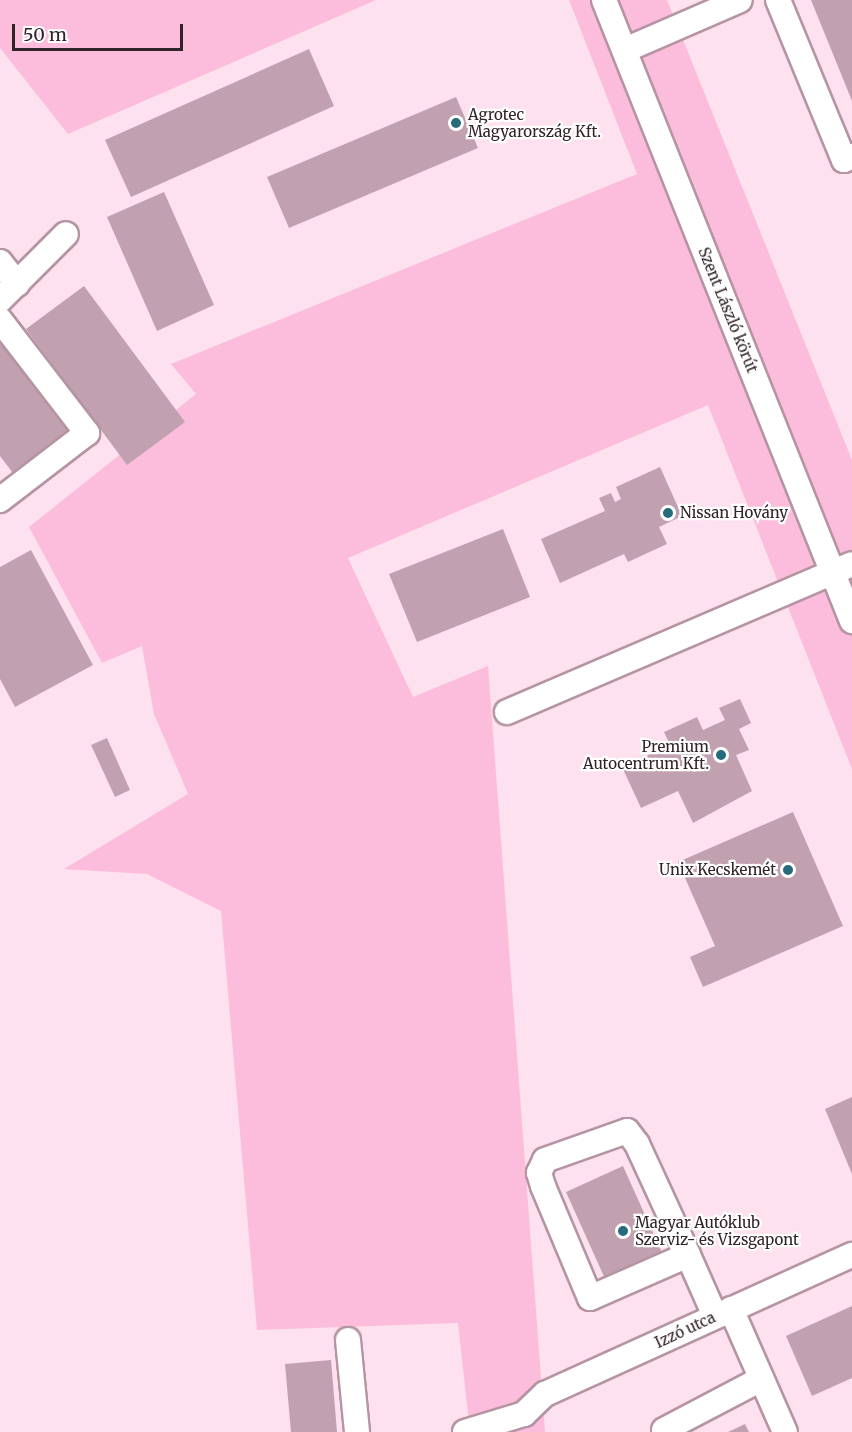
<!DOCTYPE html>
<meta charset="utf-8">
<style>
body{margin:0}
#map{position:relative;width:852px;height:1432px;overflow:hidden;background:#fde1ee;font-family:Merriweather,serif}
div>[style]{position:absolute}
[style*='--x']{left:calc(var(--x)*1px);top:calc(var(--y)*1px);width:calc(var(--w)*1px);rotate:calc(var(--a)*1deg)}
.green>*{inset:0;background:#fbbddb}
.building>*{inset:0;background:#c1a1b0}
.roads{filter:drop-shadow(2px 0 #b594a3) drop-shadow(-2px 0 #b594a3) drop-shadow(0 2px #b594a3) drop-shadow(0 -2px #b594a3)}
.minor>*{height:24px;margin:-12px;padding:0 12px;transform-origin:12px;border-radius:12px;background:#fff}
.dots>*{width:16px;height:16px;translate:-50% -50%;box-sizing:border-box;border:3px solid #fff;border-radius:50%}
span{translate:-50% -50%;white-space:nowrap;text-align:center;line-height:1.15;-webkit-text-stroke:4.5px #fff;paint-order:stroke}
.poi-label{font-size:15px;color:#302329}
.left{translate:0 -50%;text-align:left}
.right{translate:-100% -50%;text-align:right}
.street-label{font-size:15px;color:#302329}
.scale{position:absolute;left:12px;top:24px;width:171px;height:27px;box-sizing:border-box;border:3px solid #302329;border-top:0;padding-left:8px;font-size:18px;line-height:21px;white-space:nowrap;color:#302329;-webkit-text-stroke:4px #fff;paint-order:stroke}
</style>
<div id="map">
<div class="green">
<div style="clip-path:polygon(0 0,376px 0,68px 134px,0 48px)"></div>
<div style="clip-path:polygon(569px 0,667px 0,852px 460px,852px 769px,708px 405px,348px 558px,413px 697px,488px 666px,545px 1432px,470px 1432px,458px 1323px,257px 1330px,221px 911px,147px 874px,64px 869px,188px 794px,154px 714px,142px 646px,102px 663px,29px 527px,196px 394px,171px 364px,637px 174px)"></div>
</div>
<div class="building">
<div style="clip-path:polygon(811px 0,852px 0,852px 101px)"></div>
<div style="clip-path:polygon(309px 49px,334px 106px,131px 197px,105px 140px)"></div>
<div style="clip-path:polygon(456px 97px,478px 148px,289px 228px,267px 177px)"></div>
<div style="clip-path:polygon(164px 192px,214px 305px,157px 331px,107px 217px)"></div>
<div style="clip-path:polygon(84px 286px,185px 422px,127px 465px,26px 329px)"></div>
<div style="clip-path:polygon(0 341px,74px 439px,19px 481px,0 456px)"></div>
<div style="clip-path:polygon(660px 467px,682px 516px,659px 527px,667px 544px,628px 562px,624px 554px,560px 583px,541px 539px,605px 511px,599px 498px,611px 493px,615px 502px,621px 499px,616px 487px)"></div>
<div style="clip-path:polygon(503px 529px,530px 597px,417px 642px,389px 574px)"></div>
<div style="clip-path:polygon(31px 550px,93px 665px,15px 707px,0 679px,0 567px)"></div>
<div style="clip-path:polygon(740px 699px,751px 723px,739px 729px,749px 750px,736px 755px,752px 791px,693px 823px,678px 791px,641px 808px,622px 767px,670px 745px,664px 732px,697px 717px,703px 730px,725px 720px,719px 708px)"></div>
<div style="clip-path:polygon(107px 738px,130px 790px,115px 797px,91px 745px)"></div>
<div style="clip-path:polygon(793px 812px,843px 926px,703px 987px,690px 957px,715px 946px,678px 862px)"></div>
<div style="clip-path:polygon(852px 1097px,852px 1174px,825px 1109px)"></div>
<div style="clip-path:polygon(623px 1166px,663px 1255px,606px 1281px,566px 1192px)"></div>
<div style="clip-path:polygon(852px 1306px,852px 1378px,812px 1396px,786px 1336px)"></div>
<div style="clip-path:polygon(331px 1360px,337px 1432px,291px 1432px,285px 1364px)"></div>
<div style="clip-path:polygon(745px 1424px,749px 1432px,728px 1432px)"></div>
</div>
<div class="roads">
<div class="minor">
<div style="--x:604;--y:0;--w:669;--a:68.23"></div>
<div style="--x:778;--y:0;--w:173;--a:67.6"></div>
<div style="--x:844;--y:160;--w:9;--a:-27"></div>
<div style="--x:625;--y:50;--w:125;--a:-23.5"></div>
<div style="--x:0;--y:262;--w:28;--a:52"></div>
<div style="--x:0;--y:300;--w:93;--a:-45"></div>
<div style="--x:0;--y:320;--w:143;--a:52.4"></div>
<div style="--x:87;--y:433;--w:110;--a:142.4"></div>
<div style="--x:507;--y:712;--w:375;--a:-23.2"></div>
<div style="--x:688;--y:1255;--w:107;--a:156.3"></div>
<div style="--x:590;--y:1298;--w:121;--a:-112.8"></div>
<div style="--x:543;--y:1186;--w:14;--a:-107"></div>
<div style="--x:539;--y:1173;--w:14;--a:-65"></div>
<div style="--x:545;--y:1160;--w:87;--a:-19.5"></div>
<div style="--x:627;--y:1131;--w:16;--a:52"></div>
<div style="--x:637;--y:1144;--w:122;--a:65.3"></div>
<div style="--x:688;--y:1255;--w:67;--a:66.1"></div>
<div style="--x:731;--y:1309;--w:134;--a:66.3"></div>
<div style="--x:348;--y:1340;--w:92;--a:84.4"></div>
<div style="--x:664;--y:1430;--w:110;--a:-27.7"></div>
<div style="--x:465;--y:1432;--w:62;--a:-17"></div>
<div style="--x:524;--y:1414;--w:29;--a:-44"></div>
<div style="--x:545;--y:1394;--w:337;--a:-24.4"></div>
</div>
</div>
<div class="dots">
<div style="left:456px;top:123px;background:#266b7b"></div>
<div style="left:668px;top:513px;background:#266b7b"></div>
<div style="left:721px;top:755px;background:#266b7b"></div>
<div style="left:788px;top:870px;background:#266b7b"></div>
<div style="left:623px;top:1231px;background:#266b7b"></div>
</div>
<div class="poi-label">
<span class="left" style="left:468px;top:123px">Agrotec<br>Magyarország Kft.</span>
<span class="left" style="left:680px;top:513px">Nissan Hovány</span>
<span class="right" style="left:709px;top:755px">Premium<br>Autocentrum Kft.</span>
<span class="right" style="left:776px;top:870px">Unix Kecskemét</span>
<span class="left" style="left:635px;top:1231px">Magyar Autóklub<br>Szerviz- és Vizsgapont</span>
</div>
<div class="street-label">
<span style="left:728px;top:310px;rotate:68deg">Szent László körút</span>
<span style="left:685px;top:1330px;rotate:-25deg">Izzó utca</span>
</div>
<div class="scale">50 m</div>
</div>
